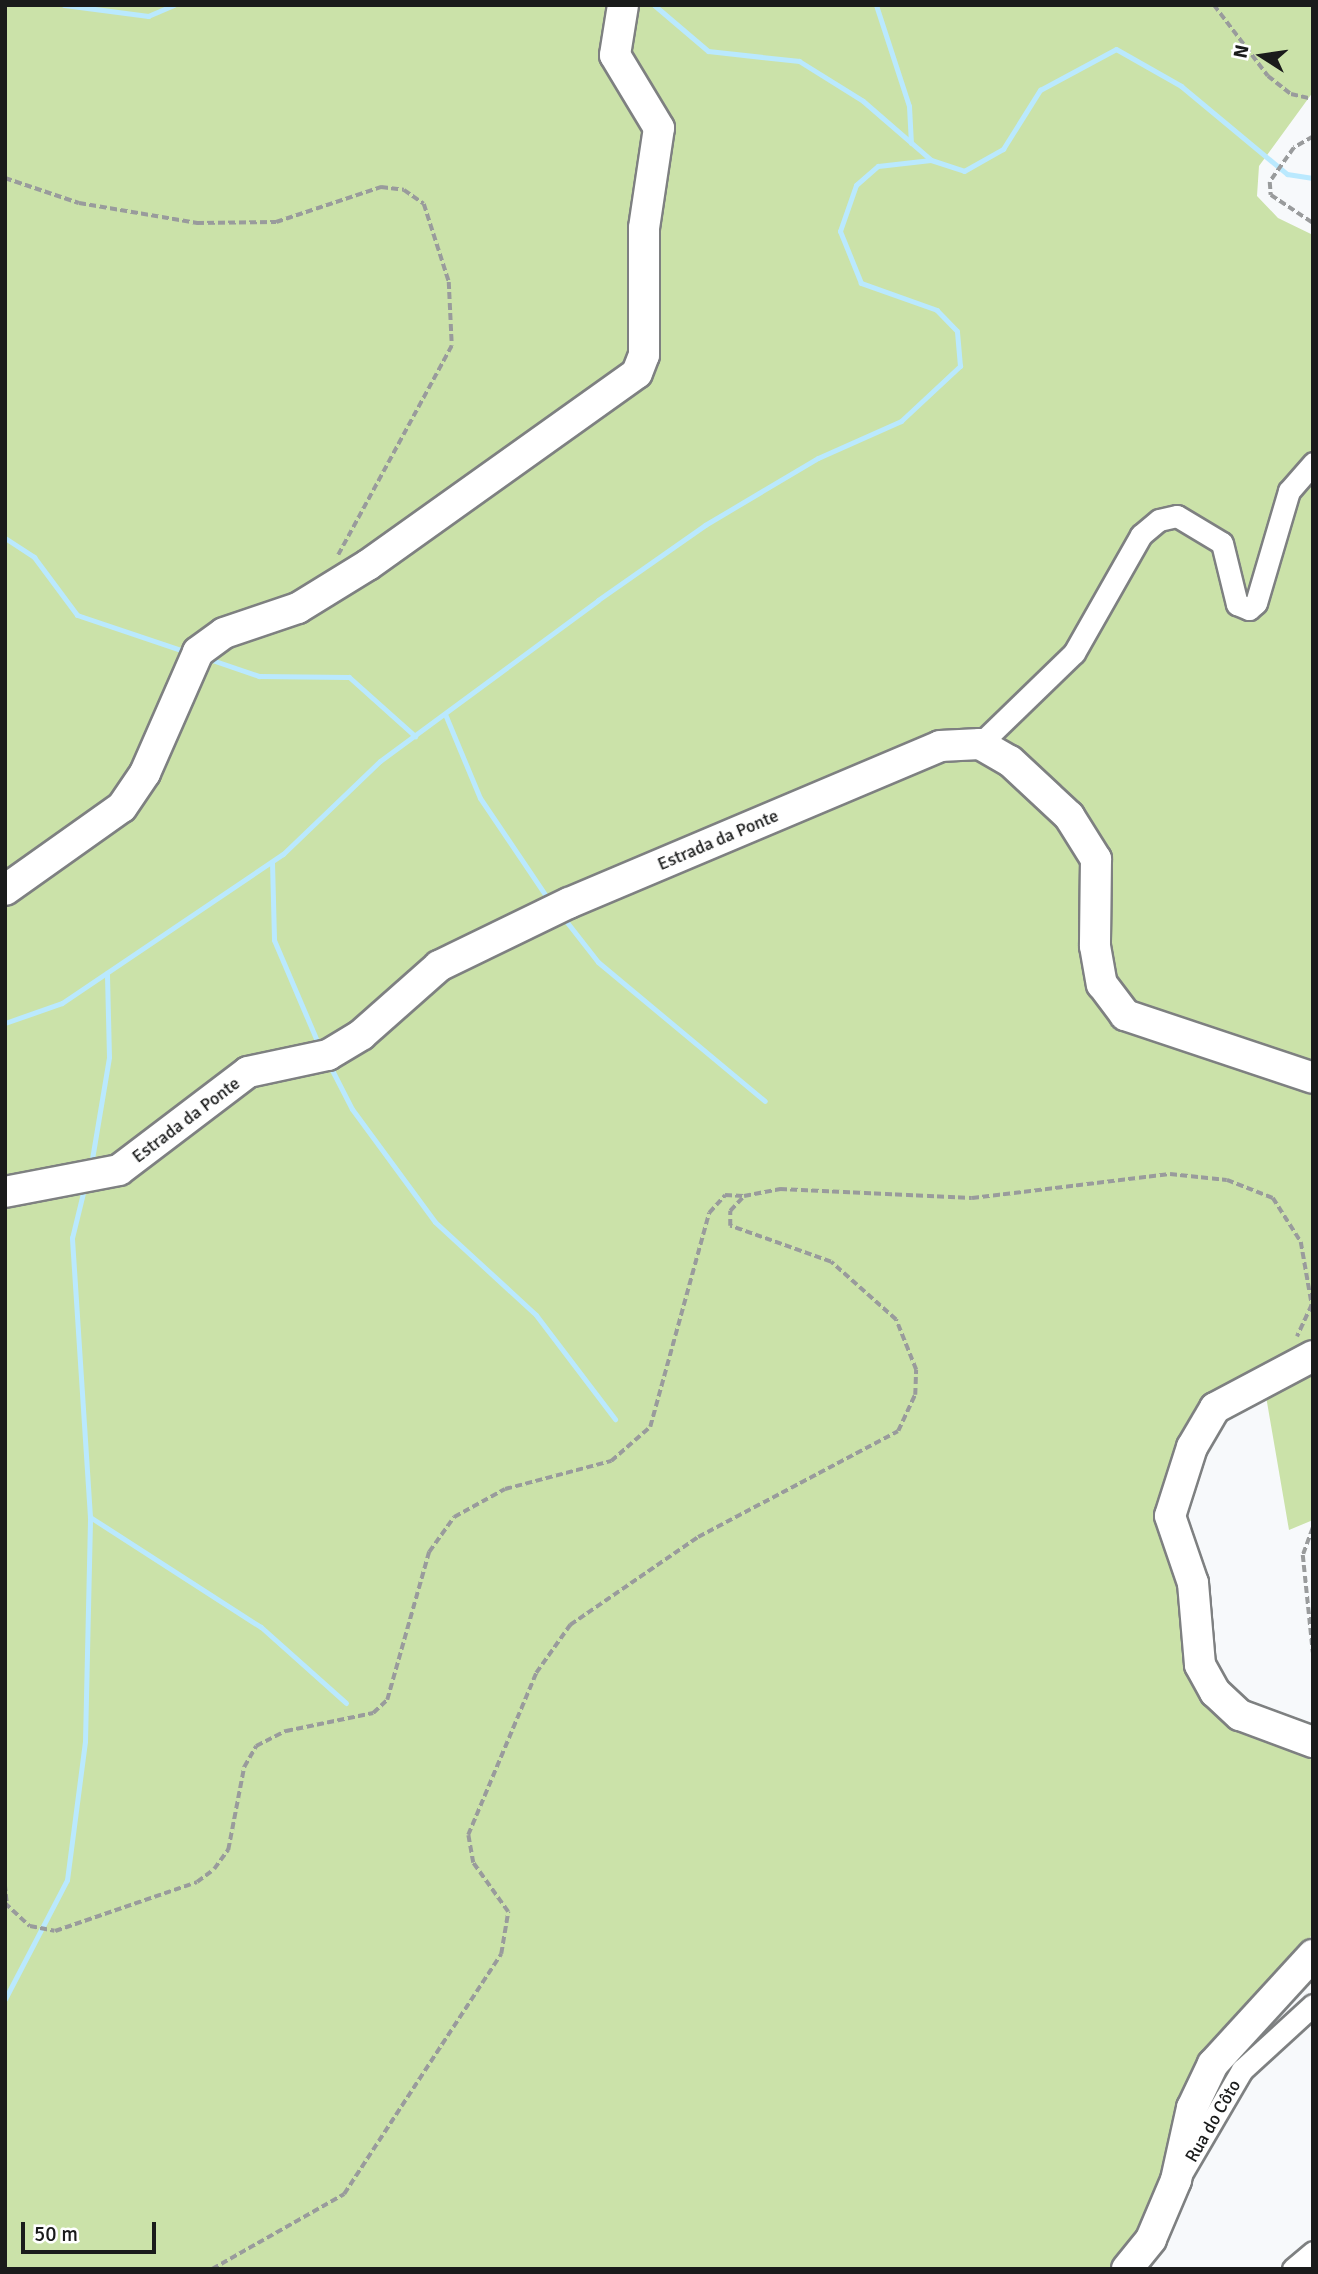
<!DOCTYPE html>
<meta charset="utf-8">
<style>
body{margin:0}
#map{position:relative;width:1318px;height:2274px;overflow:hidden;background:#f7f9fb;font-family:Signika,sans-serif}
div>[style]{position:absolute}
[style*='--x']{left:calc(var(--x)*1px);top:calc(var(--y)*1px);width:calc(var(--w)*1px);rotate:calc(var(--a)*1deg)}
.green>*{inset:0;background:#cbe2a9}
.stream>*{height:5px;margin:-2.5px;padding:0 2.5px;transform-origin:2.5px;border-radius:2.5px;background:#bae9fe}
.path>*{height:3.5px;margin-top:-1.75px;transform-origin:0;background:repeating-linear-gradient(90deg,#999b9c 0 7px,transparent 0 10.5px)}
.roads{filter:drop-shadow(2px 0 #7e8081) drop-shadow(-2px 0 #7e8081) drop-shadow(0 2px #7e8081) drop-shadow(0 -2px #7e8081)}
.street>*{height:21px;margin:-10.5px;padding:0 10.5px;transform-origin:10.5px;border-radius:10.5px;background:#fff}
.secondary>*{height:30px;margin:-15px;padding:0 15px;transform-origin:15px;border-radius:15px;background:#fff}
span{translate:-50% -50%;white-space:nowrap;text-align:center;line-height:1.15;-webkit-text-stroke:6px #fff;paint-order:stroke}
.street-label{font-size:18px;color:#1a1b1b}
.frame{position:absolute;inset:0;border:7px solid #1a1b1b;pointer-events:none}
.north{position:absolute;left:1227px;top:21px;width:70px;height:70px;-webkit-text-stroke:5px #fff;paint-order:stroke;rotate:282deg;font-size:19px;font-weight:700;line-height:28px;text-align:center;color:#1a1b1b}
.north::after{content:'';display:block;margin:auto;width:24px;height:32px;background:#1a1b1b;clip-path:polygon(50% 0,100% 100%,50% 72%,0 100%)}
.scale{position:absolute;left:21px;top:2222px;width:135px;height:32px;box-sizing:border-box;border:4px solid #1a1b1b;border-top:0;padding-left:9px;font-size:21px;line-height:24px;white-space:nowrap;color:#1a1b1b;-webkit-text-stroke:5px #fff;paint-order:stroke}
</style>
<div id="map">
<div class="green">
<div style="clip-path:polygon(5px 5px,1313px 5px,1313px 92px,1259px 166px,1257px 196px,1278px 218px,1313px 235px,1313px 1520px,1289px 1530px,1262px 1373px,1191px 1421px,1175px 1446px,1165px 1503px,1189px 1670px,1200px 1702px,1223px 1721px,1313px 1755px,1313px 1934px,1203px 2053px,1178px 2098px,1155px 2204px,1109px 2269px,5px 2269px)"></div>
</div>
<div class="stream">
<div style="--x:64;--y:5;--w:85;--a:7.5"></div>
<div style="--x:148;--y:16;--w:28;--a:-23"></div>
<div style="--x:654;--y:5;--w:71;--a:40.4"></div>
<div style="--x:708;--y:51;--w:92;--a:6.3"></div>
<div style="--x:799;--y:61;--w:75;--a:32"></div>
<div style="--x:863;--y:101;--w:90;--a:40.9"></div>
<div style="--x:931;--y:160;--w:35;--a:18"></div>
<div style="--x:964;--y:171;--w:45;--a:-29.4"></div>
<div style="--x:1003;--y:149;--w:70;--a:-57.9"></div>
<div style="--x:1040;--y:90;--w:86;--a:-28.3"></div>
<div style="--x:1116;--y:49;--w:75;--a:29.6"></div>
<div style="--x:1181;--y:86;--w:138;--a:39.7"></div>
<div style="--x:1287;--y:174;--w:26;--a:9"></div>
<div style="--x:876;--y:5;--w:106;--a:71.9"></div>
<div style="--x:909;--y:106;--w:37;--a:87"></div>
<div style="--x:5;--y:538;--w:35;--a:33"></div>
<div style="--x:34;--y:557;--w:72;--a:53.4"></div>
<div style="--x:77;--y:615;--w:110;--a:18.6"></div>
<div style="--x:212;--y:660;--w:50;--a:18.8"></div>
<div style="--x:259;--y:676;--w:90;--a:0.6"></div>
<div style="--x:349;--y:677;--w:89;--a:41.8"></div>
<div style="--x:445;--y:714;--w:91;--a:67.4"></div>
<div style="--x:480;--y:798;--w:118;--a:56"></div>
<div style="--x:272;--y:862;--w:78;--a:88.5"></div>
<div style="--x:274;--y:940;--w:110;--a:66.9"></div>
<div style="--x:566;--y:921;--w:52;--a:52"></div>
<div style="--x:598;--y:962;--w:217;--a:39.8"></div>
<div style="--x:5;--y:1023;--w:60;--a:-19.3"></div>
<div style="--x:62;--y:1003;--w:267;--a:-34"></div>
<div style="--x:283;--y:854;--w:134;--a:-43.8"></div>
<div style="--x:380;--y:761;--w:271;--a:-36.4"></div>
<div style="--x:598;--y:600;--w:131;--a:-35"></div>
<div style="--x:705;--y:525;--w:131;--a:-30.7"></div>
<div style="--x:818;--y:458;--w:91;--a:-24"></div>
<div style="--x:901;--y:421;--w:81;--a:-43"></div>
<div style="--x:960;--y:366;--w:35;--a:-95"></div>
<div style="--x:957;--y:331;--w:29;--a:-134"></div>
<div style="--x:937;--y:310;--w:81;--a:-160.4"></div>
<div style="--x:861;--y:283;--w:56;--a:-112"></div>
<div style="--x:840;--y:231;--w:49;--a:-70.8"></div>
<div style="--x:856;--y:185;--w:29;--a:-41"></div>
<div style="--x:878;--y:166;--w:53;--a:-6.5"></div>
<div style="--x:332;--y:1070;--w:44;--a:62.9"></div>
<div style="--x:352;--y:1109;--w:140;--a:53.7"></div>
<div style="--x:435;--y:1222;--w:137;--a:42.6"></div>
<div style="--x:536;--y:1315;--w:131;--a:52.8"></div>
<div style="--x:92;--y:1159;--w:103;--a:-80.5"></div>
<div style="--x:109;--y:1057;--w:84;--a:-91.4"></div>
<div style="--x:90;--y:1517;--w:203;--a:32.8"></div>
<div style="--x:261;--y:1627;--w:114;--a:41.8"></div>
<div style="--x:5;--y:1999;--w:134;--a:-62.5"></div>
<div style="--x:67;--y:1880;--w:140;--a:-82.6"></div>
<div style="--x:85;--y:1741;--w:224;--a:-88.7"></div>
<div style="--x:90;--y:1517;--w:280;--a:-93.7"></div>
<div style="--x:72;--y:1238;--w:46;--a:-76.3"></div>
</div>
<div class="path">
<div style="--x:1214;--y:5;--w:89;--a:52.7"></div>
<div style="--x:1268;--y:76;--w:29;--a:38"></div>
<div style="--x:1291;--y:94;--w:23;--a:13"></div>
<div style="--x:1313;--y:137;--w:22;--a:150"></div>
<div style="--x:1294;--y:148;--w:42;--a:125.2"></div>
<div style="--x:1270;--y:182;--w:13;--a:86"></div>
<div style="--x:1271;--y:195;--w:50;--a:33.7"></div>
<div style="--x:5;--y:178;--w:78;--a:18.7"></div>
<div style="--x:79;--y:203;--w:120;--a:9.6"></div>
<div style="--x:197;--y:223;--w:79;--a:-0.7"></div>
<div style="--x:276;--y:222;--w:111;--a:-18.4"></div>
<div style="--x:381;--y:187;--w:23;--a:7"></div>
<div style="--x:404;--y:190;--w:24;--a:35"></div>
<div style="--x:424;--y:204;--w:82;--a:72.2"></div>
<div style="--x:449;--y:282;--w:64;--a:87.3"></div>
<div style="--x:452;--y:346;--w:239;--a:118.5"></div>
<div style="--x:1313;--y:1528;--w:29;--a:110"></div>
<div style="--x:1303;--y:1555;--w:98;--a:84.1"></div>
<div style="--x:5;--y:1884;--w:19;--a:84"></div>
<div style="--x:5;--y:1903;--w:34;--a:43"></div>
<div style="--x:30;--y:1926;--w:25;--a:11"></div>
<div style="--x:55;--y:1931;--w:150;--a:-19"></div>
<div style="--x:197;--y:1882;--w:21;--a:-37"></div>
<div style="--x:214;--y:1869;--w:24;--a:-54"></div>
<div style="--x:228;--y:1850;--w:85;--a:-79.1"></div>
<div style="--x:244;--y:1767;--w:24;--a:-60"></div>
<div style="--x:256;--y:1746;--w:34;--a:-27"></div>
<div style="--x:286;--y:1731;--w:89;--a:-11.7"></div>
<div style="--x:373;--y:1713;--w:19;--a:-43"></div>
<div style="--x:387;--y:1700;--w:154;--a:-74.2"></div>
<div style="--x:429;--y:1552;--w:43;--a:-54.5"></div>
<div style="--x:454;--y:1517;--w:58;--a:-28.8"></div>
<div style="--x:505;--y:1489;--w:110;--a:-14.8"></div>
<div style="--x:611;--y:1461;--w:52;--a:-41.1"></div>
<div style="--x:650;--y:1427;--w:222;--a:-74.6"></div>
<div style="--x:709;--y:1213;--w:24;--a:-48"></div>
<div style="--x:725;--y:1195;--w:19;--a:3"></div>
<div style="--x:212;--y:2269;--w:152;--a:-29.6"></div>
<div style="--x:344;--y:2194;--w:287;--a:-56.8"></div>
<div style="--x:501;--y:1954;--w:43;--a:-80.5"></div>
<div style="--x:508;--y:1912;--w:60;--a:-125.5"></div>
<div style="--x:473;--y:1863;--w:28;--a:-100"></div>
<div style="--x:468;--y:1835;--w:176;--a:-67.2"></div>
<div style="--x:536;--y:1673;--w:59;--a:-54.7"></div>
<div style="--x:570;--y:1625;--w:155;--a:-34.5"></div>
<div style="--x:698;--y:1537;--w:226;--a:-27.9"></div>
<div style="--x:898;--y:1431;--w:40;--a:-65"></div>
<div style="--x:915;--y:1395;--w:25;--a:-88"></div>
<div style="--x:916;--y:1370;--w:54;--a:-111.8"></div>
<div style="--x:896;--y:1320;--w:87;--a:-138.3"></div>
<div style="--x:831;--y:1262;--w:107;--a:-160.4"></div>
<div style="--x:730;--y:1226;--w:15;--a:-90"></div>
<div style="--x:730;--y:1211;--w:21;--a:-47"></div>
<div style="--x:744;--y:1196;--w:37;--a:-11"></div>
<div style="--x:780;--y:1189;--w:192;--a:2.7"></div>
<div style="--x:972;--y:1198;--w:199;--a:-6.9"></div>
<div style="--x:1170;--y:1174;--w:57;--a:6"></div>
<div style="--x:1227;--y:1180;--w:49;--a:21.4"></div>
<div style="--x:1273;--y:1198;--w:52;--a:57.5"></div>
<div style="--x:1301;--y:1242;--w:64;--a:80.1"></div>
<div style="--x:1312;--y:1305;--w:35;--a:115"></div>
</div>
<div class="roads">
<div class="street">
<div style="--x:980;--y:744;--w:131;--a:-44.1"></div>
<div style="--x:1074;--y:653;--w:136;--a:-60.4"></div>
<div style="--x:1141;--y:535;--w:23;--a:-40"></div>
<div style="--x:1159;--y:520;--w:18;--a:-13"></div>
<div style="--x:1177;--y:516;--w:52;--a:31"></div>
<div style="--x:1222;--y:543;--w:63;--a:76.2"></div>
<div style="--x:1237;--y:604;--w:13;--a:23"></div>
<div style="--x:1249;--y:609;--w:9;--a:-41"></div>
<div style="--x:1256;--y:603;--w:117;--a:-73.6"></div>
<div style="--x:1289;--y:491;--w:37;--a:-49"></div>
<div style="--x:1180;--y:2176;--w:123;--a:-59.7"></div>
<div style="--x:1242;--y:2070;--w:96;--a:-42.5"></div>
<div style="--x:1293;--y:2269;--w:26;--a:-40"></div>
</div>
<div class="secondary">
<div style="--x:5;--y:890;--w:143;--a:-35.4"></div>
<div style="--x:122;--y:807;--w:41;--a:-55.9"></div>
<div style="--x:145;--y:773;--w:132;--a:-66.3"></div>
<div style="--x:198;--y:652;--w:32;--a:-36"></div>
<div style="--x:224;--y:633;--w:78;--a:-18.7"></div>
<div style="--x:298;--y:608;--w:82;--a:-31.6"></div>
<div style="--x:368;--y:565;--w:330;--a:-35.5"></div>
<div style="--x:637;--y:373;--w:19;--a:-69"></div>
<div style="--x:644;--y:355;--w:127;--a:-90"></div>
<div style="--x:644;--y:228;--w:101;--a:-81.5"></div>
<div style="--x:659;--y:128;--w:85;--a:-121.1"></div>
<div style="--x:615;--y:55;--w:51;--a:-80.9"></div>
<div style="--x:5;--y:1192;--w:116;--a:-10.9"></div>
<div style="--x:119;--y:1170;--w:162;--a:-37.2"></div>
<div style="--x:248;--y:1072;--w:82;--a:-12"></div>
<div style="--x:328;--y:1055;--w:39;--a:-31"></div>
<div style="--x:361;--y:1035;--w:104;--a:-41.5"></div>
<div style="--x:439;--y:966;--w:144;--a:-25.9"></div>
<div style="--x:569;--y:903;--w:403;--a:-22.9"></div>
<div style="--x:940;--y:746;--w:40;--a:-2.9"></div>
<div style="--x:980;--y:744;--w:34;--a:30"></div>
<div style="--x:1010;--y:761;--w:81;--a:43"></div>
<div style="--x:1069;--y:816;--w:51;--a:57.9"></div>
<div style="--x:1096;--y:859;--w:87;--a:90.7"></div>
<div style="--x:1095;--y:946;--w:39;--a:80"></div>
<div style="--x:1102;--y:984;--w:39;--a:53"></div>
<div style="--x:1125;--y:1015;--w:198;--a:18.5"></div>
<div style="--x:1313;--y:1356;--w:111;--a:152"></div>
<div style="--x:1215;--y:1408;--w:45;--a:120.5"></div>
<div style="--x:1192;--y:1447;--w:72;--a:107.7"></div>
<div style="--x:1170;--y:1516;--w:71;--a:71.1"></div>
<div style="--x:1193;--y:1583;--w:82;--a:85.1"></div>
<div style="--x:1200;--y:1665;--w:31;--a:61"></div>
<div style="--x:1215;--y:1692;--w:34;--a:43"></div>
<div style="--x:1240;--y:1715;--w:78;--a:20.3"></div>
<div style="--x:1127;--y:2269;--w:38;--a:-51"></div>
<div style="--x:1151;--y:2239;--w:64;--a:-67"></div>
<div style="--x:1176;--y:2180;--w:74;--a:-77.5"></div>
<div style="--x:1192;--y:2108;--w:49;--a:-64.5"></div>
<div style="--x:1213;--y:2064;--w:148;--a:-47.5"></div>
</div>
</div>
<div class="street-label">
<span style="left:718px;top:840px;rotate:-23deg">Estrada da Ponte</span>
<span style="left:186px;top:1120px;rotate:-37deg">Estrada da Ponte</span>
<span style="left:1213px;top:2121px;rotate:-60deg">Rua do Côto</span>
</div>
<div class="frame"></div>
<div class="north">N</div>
<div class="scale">50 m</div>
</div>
